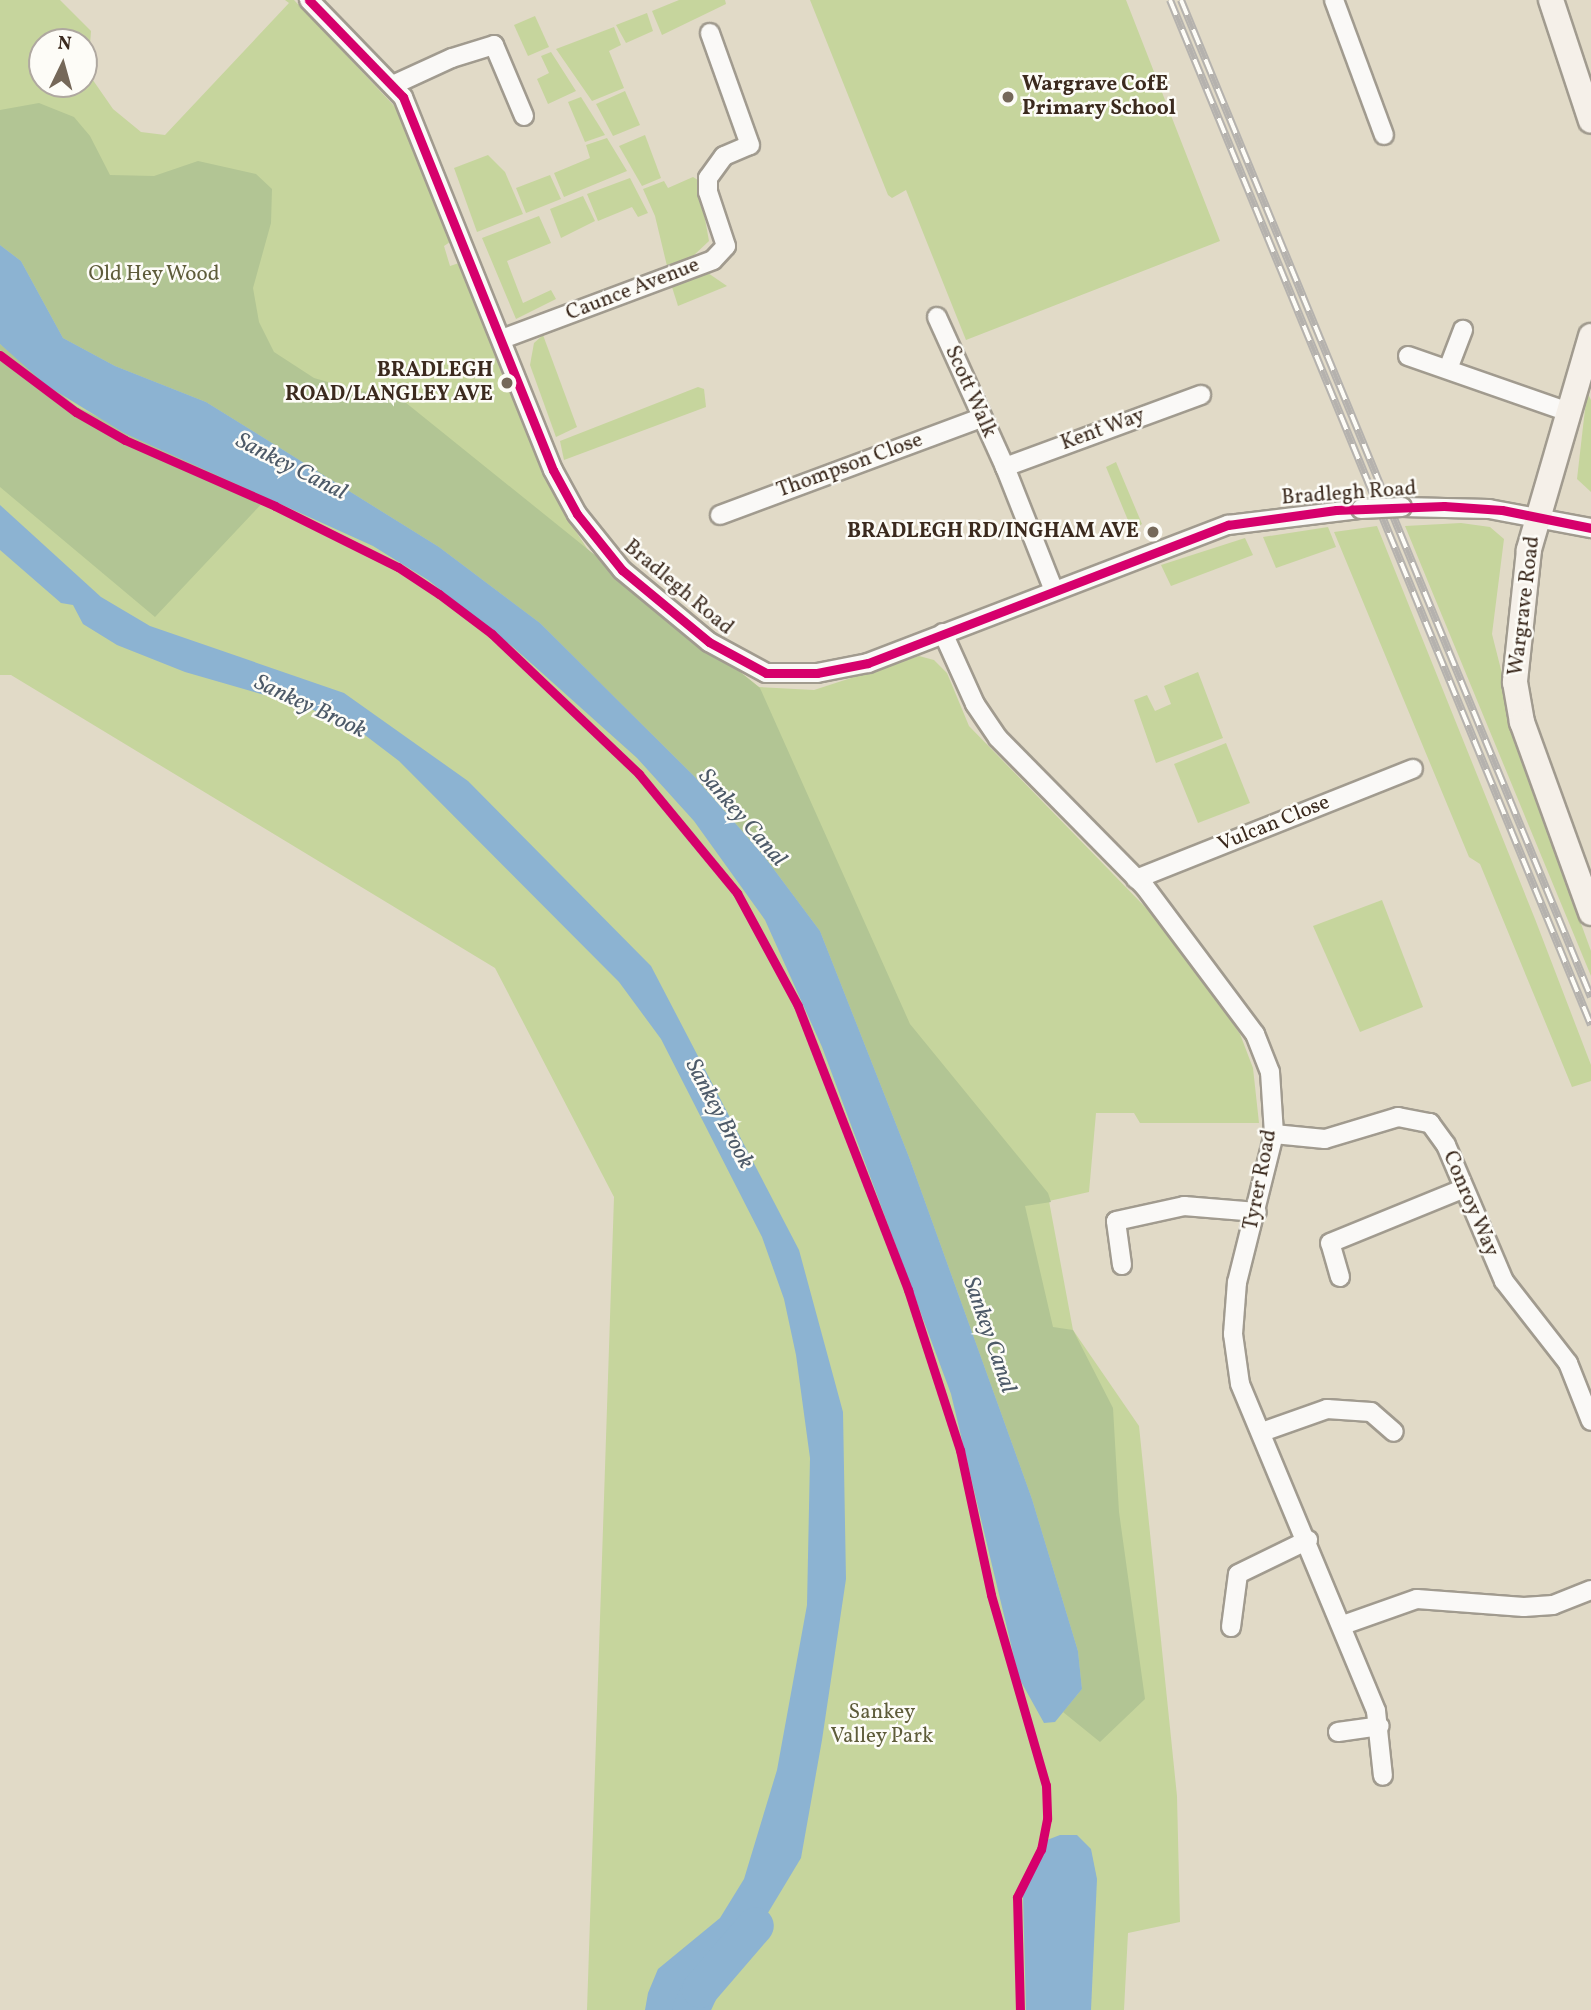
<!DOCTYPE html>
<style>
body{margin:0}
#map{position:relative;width:1591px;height:2010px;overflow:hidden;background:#e1dac7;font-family:Vollkorn,serif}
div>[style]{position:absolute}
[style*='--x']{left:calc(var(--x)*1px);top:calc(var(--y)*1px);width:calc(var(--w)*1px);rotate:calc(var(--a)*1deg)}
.green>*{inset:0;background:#c6d59d}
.forest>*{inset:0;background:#b2c594}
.water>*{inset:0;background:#8cb3d2}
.river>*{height:37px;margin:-18.5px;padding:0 18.5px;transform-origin:18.5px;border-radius:18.5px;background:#8cb3d2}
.roads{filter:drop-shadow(2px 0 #a19b8f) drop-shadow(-2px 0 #a19b8f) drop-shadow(0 2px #a19b8f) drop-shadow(0 -2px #a19b8f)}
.street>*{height:18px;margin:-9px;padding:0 9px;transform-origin:9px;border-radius:9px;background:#faf9f7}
.secondary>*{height:24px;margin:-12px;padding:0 12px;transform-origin:12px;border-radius:12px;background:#f5f0e9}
.rail>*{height:8px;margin-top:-4px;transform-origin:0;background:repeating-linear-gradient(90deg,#fdfcf7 0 16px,#b5b2ae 0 32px);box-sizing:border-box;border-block:2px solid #b5b2ae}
.bridges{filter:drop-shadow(2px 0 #a19b8f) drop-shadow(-2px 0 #a19b8f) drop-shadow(0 2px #a19b8f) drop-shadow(0 -2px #a19b8f)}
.street-bridge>*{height:18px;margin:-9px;padding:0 9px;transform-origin:9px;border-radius:9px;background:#faf9f7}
.cycleway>*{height:9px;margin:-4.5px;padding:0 4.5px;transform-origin:4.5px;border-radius:4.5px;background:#d6006c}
.dots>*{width:19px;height:19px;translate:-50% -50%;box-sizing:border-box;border:4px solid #fdfcf7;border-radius:50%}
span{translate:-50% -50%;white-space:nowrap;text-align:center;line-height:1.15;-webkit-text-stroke:5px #fdfcf7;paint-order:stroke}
.poi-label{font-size:21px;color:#3b2a1e;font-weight:700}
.left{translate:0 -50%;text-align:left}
.right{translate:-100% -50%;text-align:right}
.park-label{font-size:21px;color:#5e5c3a}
.street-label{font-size:21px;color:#3b2a1e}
.water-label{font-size:23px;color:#4d5a68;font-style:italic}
.north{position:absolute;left:28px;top:28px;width:70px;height:70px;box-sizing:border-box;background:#fdfcf7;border:2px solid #afa8a0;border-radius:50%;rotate:5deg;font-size:19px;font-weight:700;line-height:28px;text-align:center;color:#3b2a1e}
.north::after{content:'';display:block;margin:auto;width:24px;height:32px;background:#756859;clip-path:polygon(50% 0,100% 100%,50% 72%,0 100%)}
</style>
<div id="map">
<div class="green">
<div style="clip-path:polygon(evenodd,0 0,60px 0,91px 31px,88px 73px,113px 109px,141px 132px,165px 135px,289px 3px,285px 0,294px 0,399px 111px,453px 240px,444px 246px,450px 266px,459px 263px,568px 519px,588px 550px,759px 687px,814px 690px,919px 656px,934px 660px,947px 673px,969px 726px,1148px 910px,1194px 966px,1240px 1034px,1253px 1068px,1259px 1123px,1140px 1123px,1134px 1113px,1096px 1113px,1089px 1192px,1049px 1201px,1073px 1330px,1139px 1426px,1177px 1796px,1180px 1922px,1128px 1933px,1124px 2010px,587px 2010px,614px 1197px,495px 968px,11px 675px,0 675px,0 0,42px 42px,84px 42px,84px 84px,42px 84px,42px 42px)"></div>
<div style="clip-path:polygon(679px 0,725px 0,726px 4px,662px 35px,652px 11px)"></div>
<div style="clip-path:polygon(810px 0,1126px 0,1220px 241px,966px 340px,906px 190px,892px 198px,888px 195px)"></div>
<div style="clip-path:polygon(647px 13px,653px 31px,626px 43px,616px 25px)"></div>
<div style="clip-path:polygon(535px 16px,549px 47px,528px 56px,514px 25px)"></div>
<div style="clip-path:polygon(614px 27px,621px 45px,609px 51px,624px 88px,592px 101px,556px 49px)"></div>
<div style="clip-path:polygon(551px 52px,576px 91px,548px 104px,537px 79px,549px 73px,541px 56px)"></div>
<div style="clip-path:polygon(625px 91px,640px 125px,613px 136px,596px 104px)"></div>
<div style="clip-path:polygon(581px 97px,605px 135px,585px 142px,568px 102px)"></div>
<div style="clip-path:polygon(645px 135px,661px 178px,642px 186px,619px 146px)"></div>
<div style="clip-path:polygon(607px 138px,627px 171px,564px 197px,554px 173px,590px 158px,586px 145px)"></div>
<div style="clip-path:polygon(488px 155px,505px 172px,523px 214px,477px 232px,454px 168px)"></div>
<div style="clip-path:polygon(550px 175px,561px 199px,526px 213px,516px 188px)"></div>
<div style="clip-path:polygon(693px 177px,698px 180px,709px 241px,692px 257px,667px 266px,655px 216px,643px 189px,664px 181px,668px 188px)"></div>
<div style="clip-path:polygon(630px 178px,648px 213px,638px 217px,632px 207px,598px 221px,587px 194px)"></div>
<div style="clip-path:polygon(583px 196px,595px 221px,561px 238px,550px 209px)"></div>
<div style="clip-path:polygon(539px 216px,551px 243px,507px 261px,523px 303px,551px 290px,556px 299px,516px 319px,482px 238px)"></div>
<div style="clip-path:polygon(708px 273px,727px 286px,678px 306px,672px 287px)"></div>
<div style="clip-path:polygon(543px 335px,577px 427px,556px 437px,530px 365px,534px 343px)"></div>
<div style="clip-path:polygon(698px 387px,704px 389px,706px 407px,564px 460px,560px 441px)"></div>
<div style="clip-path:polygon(1587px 392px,1591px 400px,1591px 492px,1577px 479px)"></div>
<div style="clip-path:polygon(1116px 462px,1142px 524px,1132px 530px,1106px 467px)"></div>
<div style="clip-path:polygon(1461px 523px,1490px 527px,1504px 539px,1492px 634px,1529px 781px,1591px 951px,1591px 976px,1405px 526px)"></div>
<div style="clip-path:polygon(1377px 526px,1535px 919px,1591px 1065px,1591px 1081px,1572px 1087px,1480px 864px,1469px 857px,1334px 532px)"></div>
<div style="clip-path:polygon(1328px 527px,1336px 547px,1276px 568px,1263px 537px)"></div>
<div style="clip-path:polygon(1245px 538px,1253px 555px,1171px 586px,1161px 565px)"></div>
<div style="clip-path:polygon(1198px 672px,1223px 738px,1156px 763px,1134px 700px,1147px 695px,1155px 711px,1171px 704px,1164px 686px)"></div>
<div style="clip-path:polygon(1226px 743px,1250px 803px,1198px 823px,1174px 764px)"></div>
<div style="clip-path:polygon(1382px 900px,1423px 1007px,1360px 1032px,1313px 926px)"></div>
</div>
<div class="forest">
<div style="clip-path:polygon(39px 103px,74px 117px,90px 136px,110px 175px,154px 176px,198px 161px,256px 174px,272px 189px,271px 223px,253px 288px,259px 322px,274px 352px,314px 378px,359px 391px,395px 394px,760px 688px,910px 1024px,1048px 1193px,1051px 1202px,1025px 1206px,1053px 1327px,1073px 1330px,1113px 1408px,1119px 1512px,1145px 1699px,1100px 1742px,1063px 1712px,1082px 1689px,1078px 1651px,1032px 1499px,909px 1157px,820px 931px,764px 856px,694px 776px,540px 623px,439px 547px,206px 402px,115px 366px,63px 338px,21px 261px,0 245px,0 110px)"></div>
<div style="clip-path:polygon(0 344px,77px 407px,268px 497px,155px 617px,0 487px)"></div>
</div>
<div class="water">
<div style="clip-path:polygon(0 245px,21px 261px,63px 338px,115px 366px,206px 402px,439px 547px,540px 623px,694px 776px,764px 856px,820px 931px,909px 1157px,1032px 1499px,1078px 1651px,1082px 1689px,1055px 1722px,1044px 1723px,1019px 1678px,951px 1394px,822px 1047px,765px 920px,694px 821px,637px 758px,513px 647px,428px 580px,373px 546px,124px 433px,46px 385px,0 344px)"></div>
<div style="clip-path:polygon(0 505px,101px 597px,150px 626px,344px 693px,468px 781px,651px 966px,799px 1250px,843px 1412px,846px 1579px,822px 1740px,801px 1858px,751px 1941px,691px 1987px,681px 2010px,645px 2010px,648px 1993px,658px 1969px,720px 1918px,744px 1879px,777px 1770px,807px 1605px,810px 1458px,796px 1355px,784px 1299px,762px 1237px,661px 1039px,619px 982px,399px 761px,353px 726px,303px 706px,185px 672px,117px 645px,83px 624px,73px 605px,61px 603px,0 550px)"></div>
<div style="clip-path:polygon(1060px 1835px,1077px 1835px,1091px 1849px,1097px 1879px,1091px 2010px,1026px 2010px,1023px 1895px,1047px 1840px)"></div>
</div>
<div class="river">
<div style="--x:690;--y:2010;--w:23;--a:-65"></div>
<div style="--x:700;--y:1989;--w:84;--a:-49.3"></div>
</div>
<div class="roads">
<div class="street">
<div style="--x:309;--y:0;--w:135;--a:45.9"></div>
<div style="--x:403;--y:97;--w:402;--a:68.1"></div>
<div style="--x:553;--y:470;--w:50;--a:61.4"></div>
<div style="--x:577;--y:514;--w:72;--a:51.2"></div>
<div style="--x:622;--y:570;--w:113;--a:39.6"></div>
<div style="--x:709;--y:642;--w:65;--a:28.5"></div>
<div style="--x:766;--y:673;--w:51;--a:0"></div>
<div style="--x:817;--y:673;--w:52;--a:-11.1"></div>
<div style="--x:868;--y:663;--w:386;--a:-21"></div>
<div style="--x:1228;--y:525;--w:134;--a:-6.9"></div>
<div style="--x:1334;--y:0;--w:144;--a:69.7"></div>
<div style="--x:393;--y:85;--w:65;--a:-24.6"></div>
<div style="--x:452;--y:58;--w:44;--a:-17.2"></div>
<div style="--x:494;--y:45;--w:77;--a:67.1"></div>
<div style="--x:937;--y:317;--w:165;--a:65.6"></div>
<div style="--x:1005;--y:467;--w:133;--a:68.4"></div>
<div style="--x:502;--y:339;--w:225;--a:-20.5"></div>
<div style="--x:713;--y:260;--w:19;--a:-47"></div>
<div style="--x:726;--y:246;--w:57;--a:-108.4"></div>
<div style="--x:708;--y:192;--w:14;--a:-90"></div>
<div style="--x:708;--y:178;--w:27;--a:-54"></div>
<div style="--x:724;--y:156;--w:28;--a:-23"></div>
<div style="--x:750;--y:145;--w:119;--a:-109.7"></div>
<div style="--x:1408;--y:356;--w:167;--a:19.2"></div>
<div style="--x:1448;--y:369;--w:42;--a:-69"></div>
<div style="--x:1005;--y:467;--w:209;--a:-20.2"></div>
<div style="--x:1402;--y:507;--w:87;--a:1.3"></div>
<div style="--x:1489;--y:509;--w:104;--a:10.6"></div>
<div style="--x:720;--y:515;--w:278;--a:-20.4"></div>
<div style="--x:943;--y:633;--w:78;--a:65.7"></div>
<div style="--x:975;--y:704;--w:41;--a:55.9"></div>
<div style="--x:998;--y:738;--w:209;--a:45.4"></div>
<div style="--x:1145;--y:887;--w:184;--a:53.2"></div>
<div style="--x:1255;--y:1034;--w:41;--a:68.5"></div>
<div style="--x:1270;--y:1072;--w:62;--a:86.3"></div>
<div style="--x:1274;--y:1134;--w:153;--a:104"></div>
<div style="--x:1237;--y:1282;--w:52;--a:94.4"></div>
<div style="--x:1233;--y:1334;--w:50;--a:82"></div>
<div style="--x:1240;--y:1384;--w:354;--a:67.4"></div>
<div style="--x:1376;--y:1711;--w:65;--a:83.9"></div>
<div style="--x:1136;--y:879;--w:298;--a:-21.7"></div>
<div style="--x:1274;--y:1134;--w:51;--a:5.6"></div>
<div style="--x:1325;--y:1139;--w:76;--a:-16.8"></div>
<div style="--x:1398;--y:1117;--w:33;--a:11"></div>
<div style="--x:1430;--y:1123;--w:27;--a:54"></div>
<div style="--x:1446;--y:1145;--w:148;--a:66.9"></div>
<div style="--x:1504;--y:1281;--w:104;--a:52"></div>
<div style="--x:1568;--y:1363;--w:62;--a:68.4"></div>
<div style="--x:1122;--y:1265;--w:44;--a:-97.8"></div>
<div style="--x:1116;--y:1221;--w:70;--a:-12.4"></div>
<div style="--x:1184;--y:1206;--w:73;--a:4.7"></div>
<div style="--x:1340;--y:1277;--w:35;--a:-106"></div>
<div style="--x:1330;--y:1243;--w:143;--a:-22.2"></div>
<div style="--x:1262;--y:1432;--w:69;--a:-19.5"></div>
<div style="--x:1327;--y:1409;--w:44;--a:3.9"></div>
<div style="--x:1371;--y:1412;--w:30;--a:41"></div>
<div style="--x:1343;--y:1625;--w:78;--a:-19.4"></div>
<div style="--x:1417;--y:1599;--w:107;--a:4.3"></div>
<div style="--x:1524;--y:1607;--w:29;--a:-4"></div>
<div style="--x:1553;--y:1605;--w:41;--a:-21.5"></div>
<div style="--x:1231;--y:1627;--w:53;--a:-82.5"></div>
<div style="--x:1238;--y:1574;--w:78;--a:-25.9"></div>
<div style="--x:1338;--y:1732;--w:42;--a:-8.1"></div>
</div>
<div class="secondary">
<div style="--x:1551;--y:0;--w:127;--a:71.7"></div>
<div style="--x:1591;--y:336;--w:223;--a:106.2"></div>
<div style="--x:1529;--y:550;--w:133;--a:96.1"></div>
<div style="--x:1515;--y:682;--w:41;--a:80.1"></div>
<div style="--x:1522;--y:722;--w:203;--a:70.1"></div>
</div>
</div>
<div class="rail">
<div style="--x:1170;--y:0;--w:1108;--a:67.67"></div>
<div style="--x:1181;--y:0;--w:1078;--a:67.65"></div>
</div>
<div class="bridges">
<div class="street-bridge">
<div style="--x:1361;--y:509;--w:41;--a:-2.8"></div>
</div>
</div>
<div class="cycleway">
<div style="--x:309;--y:0;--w:135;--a:45.9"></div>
<div style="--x:403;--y:97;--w:402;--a:68.1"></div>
<div style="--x:553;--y:470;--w:50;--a:61.4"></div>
<div style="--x:577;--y:514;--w:72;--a:51.2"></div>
<div style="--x:622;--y:570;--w:113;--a:39.6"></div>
<div style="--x:709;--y:642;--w:65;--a:28.5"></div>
<div style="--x:766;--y:673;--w:51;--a:0"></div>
<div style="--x:817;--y:673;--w:52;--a:-11.1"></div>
<div style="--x:868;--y:663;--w:386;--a:-21"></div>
<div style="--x:1228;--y:525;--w:109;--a:-7.9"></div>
<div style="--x:1336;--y:510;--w:108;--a:-2.1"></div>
<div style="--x:1444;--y:506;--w:58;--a:3.9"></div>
<div style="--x:1502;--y:510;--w:91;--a:11.4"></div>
<div style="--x:0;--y:355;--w:95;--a:36.9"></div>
<div style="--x:76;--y:412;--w:56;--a:29.7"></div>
<div style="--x:125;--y:440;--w:164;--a:23.7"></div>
<div style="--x:275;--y:506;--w:137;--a:26.4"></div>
<div style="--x:398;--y:567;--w:49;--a:33.4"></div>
<div style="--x:439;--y:594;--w:66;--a:37"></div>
<div style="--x:492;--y:634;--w:203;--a:43.6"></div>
<div style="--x:639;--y:774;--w:154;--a:50.5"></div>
<div style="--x:737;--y:893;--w:128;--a:61.6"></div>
<div style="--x:798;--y:1006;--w:305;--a:68.8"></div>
<div style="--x:908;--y:1290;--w:168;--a:72"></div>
<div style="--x:960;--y:1450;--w:148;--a:77.9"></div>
<div style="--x:991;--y:1595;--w:198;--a:73.9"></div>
<div style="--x:1046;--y:1785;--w:34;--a:88"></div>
<div style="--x:1047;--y:1819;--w:31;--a:101"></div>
<div style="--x:1041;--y:1849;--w:54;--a:116.6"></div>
<div style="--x:1017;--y:1897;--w:113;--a:88.5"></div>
</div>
<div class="dots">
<div style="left:1008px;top:97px;background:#756859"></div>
<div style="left:507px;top:383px;background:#756859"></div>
<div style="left:1153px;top:532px;background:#756859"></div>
</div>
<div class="poi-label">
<span class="left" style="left:1022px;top:97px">Wargrave CofE<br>Primary School</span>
<span class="right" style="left:493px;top:383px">BRADLEGH<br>ROAD/LANGLEY AVE</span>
<span class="right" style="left:1139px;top:532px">BRADLEGH RD/INGHAM AVE</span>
</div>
<div class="park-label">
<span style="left:154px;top:275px">Old Hey Wood</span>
<span style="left:882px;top:1725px">Sankey<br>Valley Park</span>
</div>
<div class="street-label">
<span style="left:633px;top:290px;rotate:-21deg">Caunce Avenue</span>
<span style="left:970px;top:392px;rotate:66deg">Scott Walk</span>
<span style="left:1103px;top:430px;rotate:-20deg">Kent Way</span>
<span style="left:850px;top:466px;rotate:-20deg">Thompson Close</span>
<span style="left:1349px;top:494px;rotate:-4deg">Bradlegh Road</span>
<span style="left:678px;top:588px;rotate:40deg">Bradlegh Road</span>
<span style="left:1525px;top:606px;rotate:-83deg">Wargrave Road</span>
<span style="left:1274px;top:824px;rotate:-22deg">Vulcan Close</span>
<span style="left:1261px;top:1180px;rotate:-79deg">Tyrer Road</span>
<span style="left:1470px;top:1204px;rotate:67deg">Conroy Way</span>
</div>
<div class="water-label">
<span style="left:291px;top:467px;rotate:27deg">Sankey Canal</span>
<span style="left:310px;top:707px;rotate:25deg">Sankey Brook</span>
<span style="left:742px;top:818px;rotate:49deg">Sankey Canal</span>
<span style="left:719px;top:1114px;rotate:62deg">Sankey Brook</span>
<span style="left:989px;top:1335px;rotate:71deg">Sankey Canal</span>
</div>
<div class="north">N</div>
</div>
